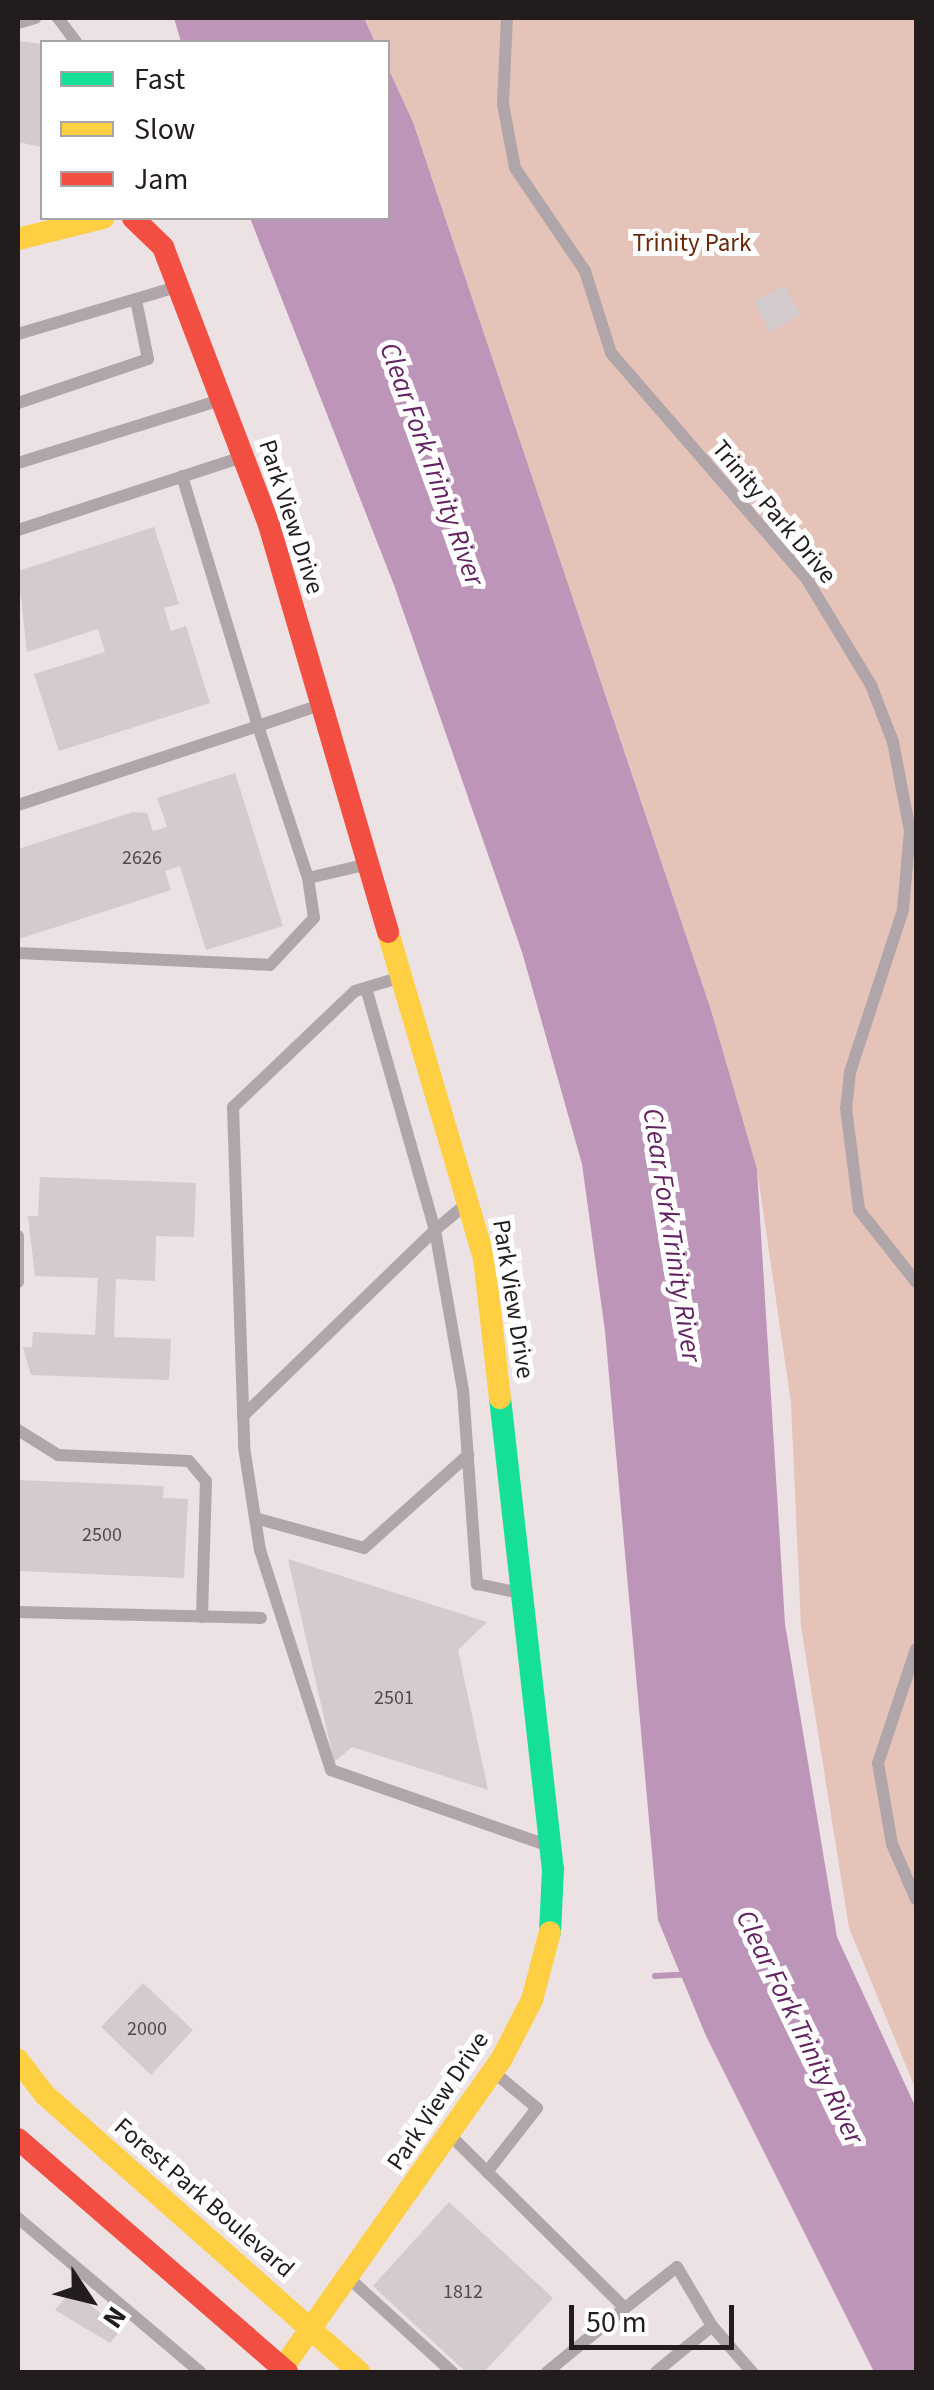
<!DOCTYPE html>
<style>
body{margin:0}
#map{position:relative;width:934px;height:2390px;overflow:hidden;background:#ece1e3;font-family:"Source Sans 3",sans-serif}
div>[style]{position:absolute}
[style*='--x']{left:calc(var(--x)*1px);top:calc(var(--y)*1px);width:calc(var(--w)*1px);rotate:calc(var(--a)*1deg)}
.green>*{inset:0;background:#e5c3b9}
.water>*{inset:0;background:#bd95b8}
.stream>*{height:6px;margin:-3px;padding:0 3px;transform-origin:3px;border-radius:3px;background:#bd95b8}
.building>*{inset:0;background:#d3cbcc}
.lane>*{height:12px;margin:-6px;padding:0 6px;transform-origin:6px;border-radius:6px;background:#b0a6aa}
.fast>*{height:22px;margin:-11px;padding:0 11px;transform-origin:11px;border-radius:11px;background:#16e098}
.slow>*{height:22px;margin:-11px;padding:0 11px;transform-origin:11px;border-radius:11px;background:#ffcf43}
.jam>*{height:22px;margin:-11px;padding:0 11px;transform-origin:11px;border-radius:11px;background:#f24e42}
span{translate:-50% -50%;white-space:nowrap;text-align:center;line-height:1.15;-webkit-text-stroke:10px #fff;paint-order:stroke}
.number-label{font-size:20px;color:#50494a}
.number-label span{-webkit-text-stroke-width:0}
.park-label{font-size:25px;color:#692909}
.street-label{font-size:25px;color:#231c1d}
.water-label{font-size:28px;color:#632261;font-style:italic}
.frame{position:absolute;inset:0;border:20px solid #231c1d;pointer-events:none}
.legend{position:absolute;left:40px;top:40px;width:350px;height:180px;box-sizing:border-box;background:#fff;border:2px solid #a7a4a5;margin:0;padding:12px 18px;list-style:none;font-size:30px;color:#231c1d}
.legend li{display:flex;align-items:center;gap:20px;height:50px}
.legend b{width:50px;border:2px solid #a7a4a5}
.north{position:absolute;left:40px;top:2250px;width:100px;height:100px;-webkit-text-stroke:8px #fff;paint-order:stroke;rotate:125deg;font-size:28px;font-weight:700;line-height:40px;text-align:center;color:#231c1d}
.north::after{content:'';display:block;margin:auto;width:35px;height:45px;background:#231c1d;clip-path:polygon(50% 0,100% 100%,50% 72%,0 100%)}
.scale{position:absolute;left:569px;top:2305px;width:165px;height:45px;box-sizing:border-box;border:5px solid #231c1d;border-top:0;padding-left:12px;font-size:30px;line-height:35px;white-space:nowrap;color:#231c1d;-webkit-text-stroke:8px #fff;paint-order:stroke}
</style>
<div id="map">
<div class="green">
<div style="clip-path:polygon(364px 18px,916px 18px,916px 2090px,849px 1928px,801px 1626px,791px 1403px,757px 1169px,711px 1010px,413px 122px,388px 68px,388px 42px,375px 42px)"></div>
</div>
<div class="water">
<div style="clip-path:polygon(174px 18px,364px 18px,375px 42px,181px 42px)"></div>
<div style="clip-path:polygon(388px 68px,413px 122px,711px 1010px,757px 1169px,785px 1624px,837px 1937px,916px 2108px,916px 2372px,874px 2372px,706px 2036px,658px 1920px,605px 1331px,582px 1164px,522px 952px,394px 585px,250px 218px,388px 218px)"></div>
</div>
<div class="stream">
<div style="--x:655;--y:1976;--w:34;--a:-3"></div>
</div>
<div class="building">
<div style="clip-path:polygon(18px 41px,42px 44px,42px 147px,18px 142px)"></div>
<div style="clip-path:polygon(785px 285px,801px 315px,770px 332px,754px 301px)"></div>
<div style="clip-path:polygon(154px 527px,179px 604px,164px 608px,171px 631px,186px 626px,210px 703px,59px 751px,34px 674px,105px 652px,98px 629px,27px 652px,18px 571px)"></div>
<div style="clip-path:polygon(235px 773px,283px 926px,206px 950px,180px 866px,165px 871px,171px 890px,19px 939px,18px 849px,133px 812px,147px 813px,153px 831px,167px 827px,157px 798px)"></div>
<div style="clip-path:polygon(40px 1177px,196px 1183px,194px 1237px,156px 1236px,155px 1281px,116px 1279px,114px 1337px,171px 1339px,169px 1380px,31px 1375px,23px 1347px,32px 1347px,33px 1332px,95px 1335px,98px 1278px,35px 1276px,28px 1216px,38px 1216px)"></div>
<div style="clip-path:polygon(18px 1480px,164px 1486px,163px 1498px,188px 1499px,184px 1578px,18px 1571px)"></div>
<div style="clip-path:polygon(288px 1559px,487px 1622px,458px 1650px,488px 1790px,352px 1747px,334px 1762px)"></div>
<div style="clip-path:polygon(143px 1983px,193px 2030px,151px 2075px,101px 2027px)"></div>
<div style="clip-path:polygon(449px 2202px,553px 2298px,484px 2372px,466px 2372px,373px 2286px)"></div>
<div style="clip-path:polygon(72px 2290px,121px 2330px,110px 2343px,55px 2310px)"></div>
</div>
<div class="lane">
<div style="--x:58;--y:18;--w:30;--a:53"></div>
<div style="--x:507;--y:18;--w:86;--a:92.7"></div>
<div style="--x:503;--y:104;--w:65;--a:79.4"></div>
<div style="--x:515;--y:168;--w:125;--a:55.8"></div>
<div style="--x:585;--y:271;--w:86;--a:72.4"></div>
<div style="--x:611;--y:353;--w:298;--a:49.1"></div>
<div style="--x:806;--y:578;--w:125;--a:58.7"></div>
<div style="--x:871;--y:685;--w:61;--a:68.9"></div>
<div style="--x:893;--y:742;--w:91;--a:79.2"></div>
<div style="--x:910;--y:831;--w:79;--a:95.1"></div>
<div style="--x:903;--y:910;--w:170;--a:108.1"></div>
<div style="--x:850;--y:1072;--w:36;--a:96"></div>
<div style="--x:846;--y:1108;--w:103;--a:82.7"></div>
<div style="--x:859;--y:1210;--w:92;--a:51.6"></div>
<div style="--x:18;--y:23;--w:18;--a:-16"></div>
<div style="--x:18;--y:334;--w:166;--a:-16.5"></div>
<div style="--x:18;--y:403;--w:137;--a:-18.7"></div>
<div style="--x:148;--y:359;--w:60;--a:-101.5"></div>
<div style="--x:18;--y:463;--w:212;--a:-17.3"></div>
<div style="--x:182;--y:476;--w:261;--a:73.1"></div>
<div style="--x:258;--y:726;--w:65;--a:-18.7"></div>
<div style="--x:18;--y:530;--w:232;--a:-18"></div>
<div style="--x:18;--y:805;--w:253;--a:-18.2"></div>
<div style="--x:258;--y:726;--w:160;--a:71.8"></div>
<div style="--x:308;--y:878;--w:57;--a:-13.1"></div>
<div style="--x:18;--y:953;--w:252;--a:2.7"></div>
<div style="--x:270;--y:965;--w:64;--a:-46.9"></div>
<div style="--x:314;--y:918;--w:40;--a:-98.5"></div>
<div style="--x:398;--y:978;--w:45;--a:163.2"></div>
<div style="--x:355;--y:991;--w:168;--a:136.4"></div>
<div style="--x:233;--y:1107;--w:340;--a:88.1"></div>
<div style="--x:244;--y:1447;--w:104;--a:81.2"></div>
<div style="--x:260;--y:1550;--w:231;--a:72.1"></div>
<div style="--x:331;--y:1770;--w:225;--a:19.2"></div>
<div style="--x:366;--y:988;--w:252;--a:74.1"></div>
<div style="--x:435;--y:1230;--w:40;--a:-40"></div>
<div style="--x:18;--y:1236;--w:46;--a:90"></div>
<div style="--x:243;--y:1416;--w:267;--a:-44.1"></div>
<div style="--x:435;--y:1230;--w:162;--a:80.1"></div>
<div style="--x:463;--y:1390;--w:195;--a:85.9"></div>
<div style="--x:477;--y:1584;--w:44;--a:11.8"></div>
<div style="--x:18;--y:1430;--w:47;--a:32"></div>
<div style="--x:58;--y:1455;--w:131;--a:2.6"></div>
<div style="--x:189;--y:1461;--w:26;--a:50"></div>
<div style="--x:206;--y:1481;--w:136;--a:91.7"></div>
<div style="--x:255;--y:1518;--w:113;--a:15.4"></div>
<div style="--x:364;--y:1548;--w:140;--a:-41.8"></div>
<div style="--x:18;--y:1612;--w:243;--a:1.4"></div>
<div style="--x:916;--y:1649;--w:120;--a:108.4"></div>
<div style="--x:878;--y:1763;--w:82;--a:80.2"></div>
<div style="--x:892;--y:1844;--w:60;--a:66.4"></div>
<div style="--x:452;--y:2137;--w:243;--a:44.7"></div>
<div style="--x:625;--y:2308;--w:101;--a:140.6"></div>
<div style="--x:487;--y:2172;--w:81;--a:-52"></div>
<div style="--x:537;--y:2108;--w:53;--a:-140.3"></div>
<div style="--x:18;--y:2218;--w:238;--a:40.2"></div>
<div style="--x:351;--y:2280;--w:137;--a:42.3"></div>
<div style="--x:625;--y:2308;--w:66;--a:-38.3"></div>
<div style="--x:677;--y:2267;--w:69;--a:59.3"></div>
<div style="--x:712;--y:2326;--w:72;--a:140.6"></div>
<div style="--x:712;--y:2326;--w:61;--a:49"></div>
</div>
<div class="fast">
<div style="--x:500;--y:1398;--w:474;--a:83.6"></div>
<div style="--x:553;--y:1869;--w:63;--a:92.7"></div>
</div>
<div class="slow">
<div style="--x:18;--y:239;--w:88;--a:-13.9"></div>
<div style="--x:388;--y:932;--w:340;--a:73.6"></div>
<div style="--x:484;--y:1258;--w:141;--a:83.5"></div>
<div style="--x:18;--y:2060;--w:44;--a:52.4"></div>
<div style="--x:45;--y:2095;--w:419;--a:41.4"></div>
<div style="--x:282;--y:2369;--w:379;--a:-54.7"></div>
<div style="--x:501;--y:2060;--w:68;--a:-62.7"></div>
<div style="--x:532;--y:2000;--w:70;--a:-75.2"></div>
</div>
<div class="jam">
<div style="--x:133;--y:218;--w:42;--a:44"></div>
<div style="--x:163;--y:247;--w:298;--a:69.1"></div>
<div style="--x:269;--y:525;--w:424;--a:73.7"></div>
<div style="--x:18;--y:2139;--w:356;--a:40.9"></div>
</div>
<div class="number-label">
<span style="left:142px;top:858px">2626</span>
<span style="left:102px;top:1535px">2500</span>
<span style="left:394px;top:1698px">2501</span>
<span style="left:147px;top:2029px">2000</span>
<span style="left:463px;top:2292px">1812</span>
</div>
<div class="park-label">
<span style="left:692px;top:243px">Trinity Park</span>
</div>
<div class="street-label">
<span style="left:774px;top:512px;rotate:50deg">Trinity Park Drive</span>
<span style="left:291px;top:517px;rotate:72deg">Park View Drive</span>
<span style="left:513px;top:1299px;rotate:81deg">Park View Drive</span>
<span style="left:438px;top:2101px;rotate:-56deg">Park View Drive</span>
<span style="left:204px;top:2198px;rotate:41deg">Forest Park Boulevard</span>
</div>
<div class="water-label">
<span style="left:432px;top:464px;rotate:70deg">Clear Fork Trinity River</span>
<span style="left:672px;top:1235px;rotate:81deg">Clear Fork Trinity River</span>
<span style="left:800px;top:2027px;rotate:64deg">Clear Fork Trinity River</span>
</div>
<div class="frame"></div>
<ul class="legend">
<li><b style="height:12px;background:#16e098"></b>Fast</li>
<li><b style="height:12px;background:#ffcf43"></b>Slow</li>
<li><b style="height:12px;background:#f24e42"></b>Jam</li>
</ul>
<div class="north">N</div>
<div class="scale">50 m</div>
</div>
